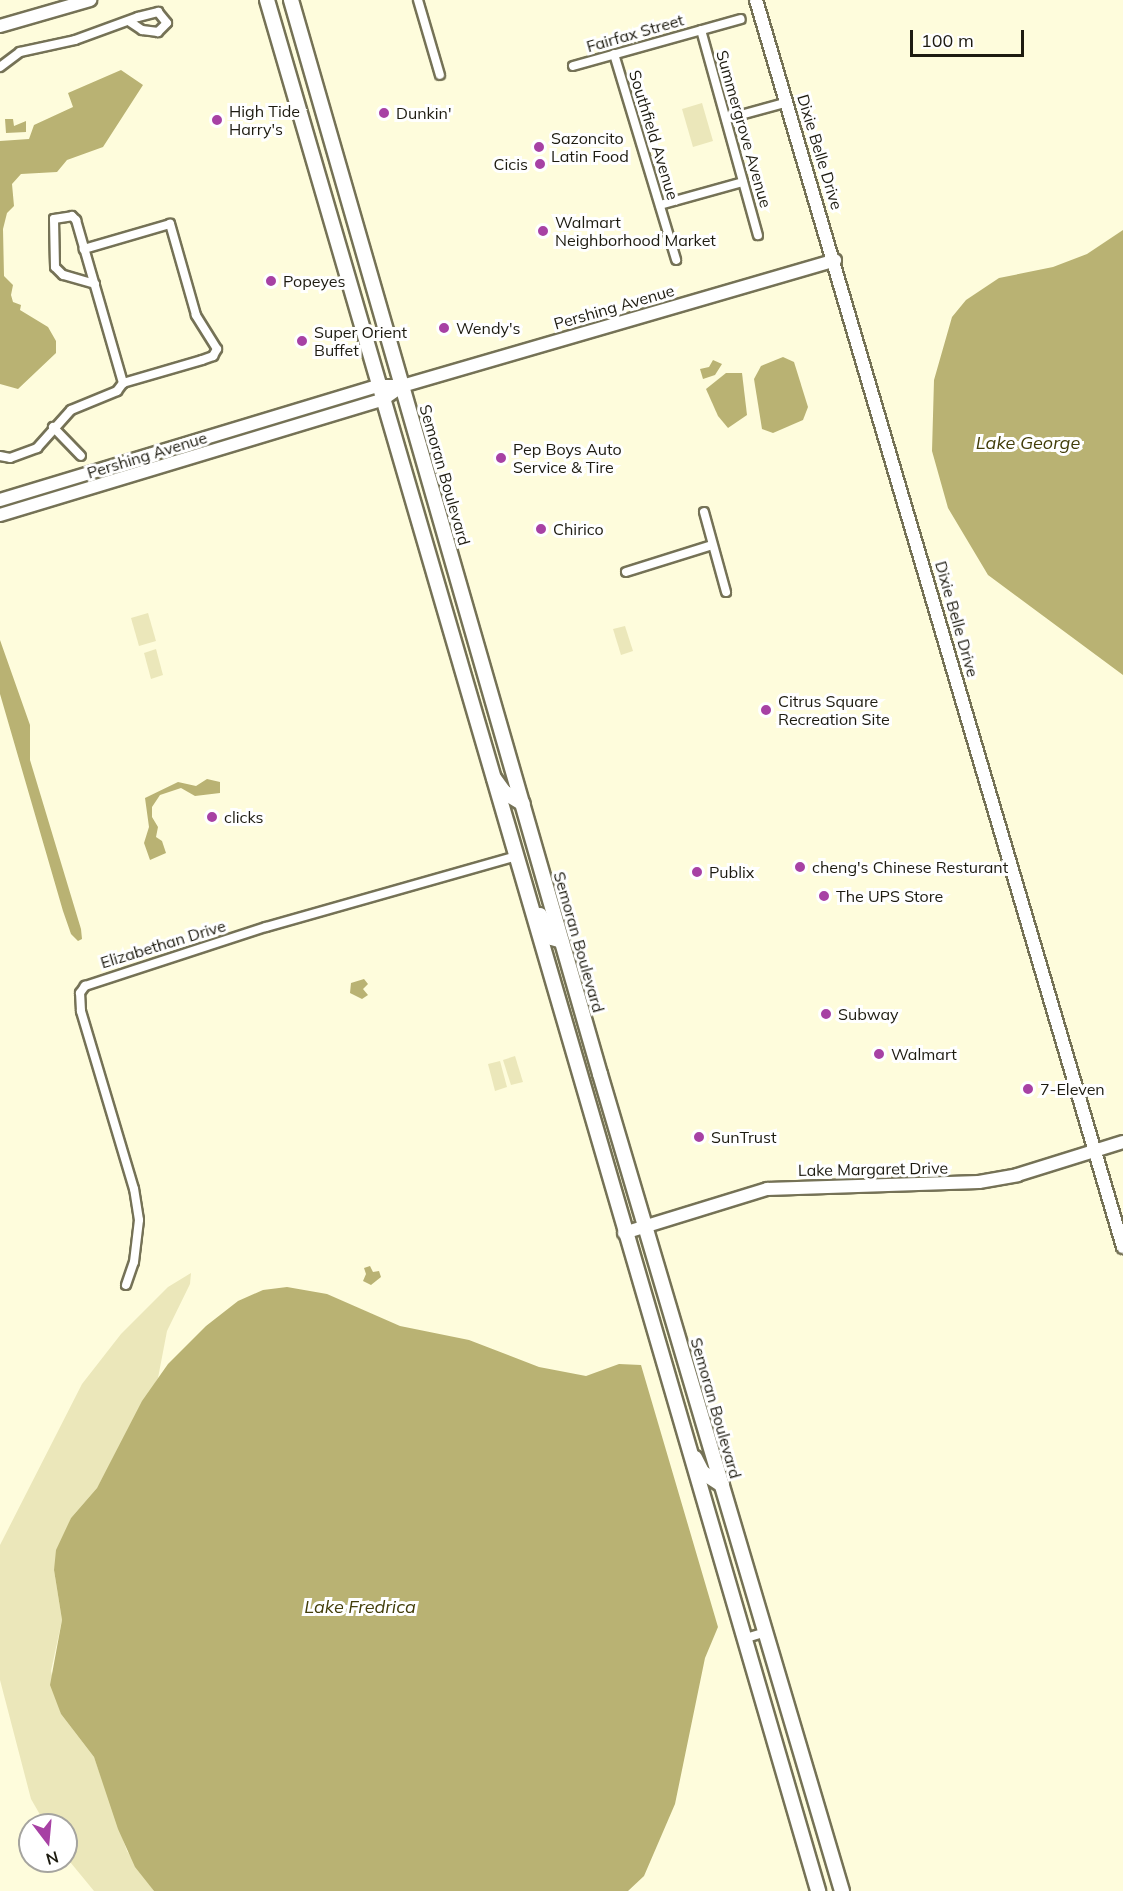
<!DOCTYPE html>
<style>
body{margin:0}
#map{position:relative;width:1123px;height:1891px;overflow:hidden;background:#fefcdc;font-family:Mulish,sans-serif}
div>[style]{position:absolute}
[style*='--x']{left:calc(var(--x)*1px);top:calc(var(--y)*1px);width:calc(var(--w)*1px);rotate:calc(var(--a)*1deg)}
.green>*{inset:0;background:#ebe7ba}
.water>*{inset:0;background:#b9b273}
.roads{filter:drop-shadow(2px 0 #757256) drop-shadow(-2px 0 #757256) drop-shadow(0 2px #757256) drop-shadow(0 -2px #757256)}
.street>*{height:8px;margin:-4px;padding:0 4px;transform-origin:4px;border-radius:4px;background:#fff}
.secondary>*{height:12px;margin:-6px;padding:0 6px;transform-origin:6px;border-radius:6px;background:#fff}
.primary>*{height:14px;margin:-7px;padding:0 7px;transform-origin:7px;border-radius:7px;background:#fff}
.dots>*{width:16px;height:16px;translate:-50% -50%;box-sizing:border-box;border:3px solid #fff;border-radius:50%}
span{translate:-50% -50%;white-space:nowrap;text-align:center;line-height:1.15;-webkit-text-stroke:6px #fff;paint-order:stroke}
.street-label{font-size:16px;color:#1d1b10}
.poi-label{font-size:16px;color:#1d1b10}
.left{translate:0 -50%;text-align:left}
.right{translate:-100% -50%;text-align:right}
.water-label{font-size:18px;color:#423d09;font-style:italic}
.north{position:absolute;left:18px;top:1813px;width:60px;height:60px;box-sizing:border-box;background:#fff;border:2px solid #a5a49f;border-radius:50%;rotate:164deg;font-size:16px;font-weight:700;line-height:24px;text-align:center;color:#1d1b10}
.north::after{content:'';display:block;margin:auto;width:21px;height:27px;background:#a741a4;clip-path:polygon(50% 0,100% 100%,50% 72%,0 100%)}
.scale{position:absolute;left:910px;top:30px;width:114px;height:27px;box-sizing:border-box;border:3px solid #1d1b10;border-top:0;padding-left:8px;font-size:18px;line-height:21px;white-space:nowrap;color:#1d1b10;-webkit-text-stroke:4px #fff;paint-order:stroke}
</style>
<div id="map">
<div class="green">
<div style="clip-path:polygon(702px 103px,713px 141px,693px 147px,682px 109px)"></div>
<div style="clip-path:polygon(148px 613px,156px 641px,139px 646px,131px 618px)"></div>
<div style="clip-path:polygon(625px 626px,633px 651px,621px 655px,613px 629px)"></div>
<div style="clip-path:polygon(156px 649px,163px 675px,151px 679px,144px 653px)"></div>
<div style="clip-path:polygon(515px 1056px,523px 1082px,511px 1085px,503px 1060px)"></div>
<div style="clip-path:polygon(500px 1061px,507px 1087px,495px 1091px,488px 1064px)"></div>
<div style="clip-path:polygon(191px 1273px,190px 1284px,167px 1331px,158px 1378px,97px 1488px,71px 1518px,54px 1570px,62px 1620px,51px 1671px,61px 1714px,94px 1757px,127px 1851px,154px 1891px,94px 1891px,66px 1857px,66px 1825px,46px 1825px,31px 1799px,0 1680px,0 1545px,82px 1384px,121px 1334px,168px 1287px)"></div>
</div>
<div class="water">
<div style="clip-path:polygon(121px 70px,143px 85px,103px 147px,67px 160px,57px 172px,21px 174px,12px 184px,14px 206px,7px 213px,3px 229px,4px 276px,13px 285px,11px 295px,13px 302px,21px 305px,20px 310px,48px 327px,56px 341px,56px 353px,18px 389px,0 384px,0 141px,29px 139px,34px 125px,73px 107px,68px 93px)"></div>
<div style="clip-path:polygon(5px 119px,13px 119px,14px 126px,26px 121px,26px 132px,6px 133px)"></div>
<div style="clip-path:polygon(1123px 230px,1123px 675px,988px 575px,948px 508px,932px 451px,934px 380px,952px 317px,966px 300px,999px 278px,1053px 267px,1087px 254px)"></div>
<div style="clip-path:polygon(783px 357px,794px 362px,808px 407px,803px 420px,773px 433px,762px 429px,754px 379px,761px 366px)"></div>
<div style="clip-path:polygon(713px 360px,722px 364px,715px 375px,703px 379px,700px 369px,709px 367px)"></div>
<div style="clip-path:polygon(726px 373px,742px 373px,747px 415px,728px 428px,718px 416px,706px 389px)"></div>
<div style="clip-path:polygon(0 640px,30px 725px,30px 760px,81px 929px,82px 939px,78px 941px,71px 934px,63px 911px,0 694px)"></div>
<div style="clip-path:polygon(207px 779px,220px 782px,220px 793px,195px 796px,181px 788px,160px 795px,152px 807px,152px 817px,158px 827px,156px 837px,162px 841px,166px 853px,150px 860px,144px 843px,149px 827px,145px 798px,178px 782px,196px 786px)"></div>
<div style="clip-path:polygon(364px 979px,368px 984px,363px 989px,368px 995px,362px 999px,350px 993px,351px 983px)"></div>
<div style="clip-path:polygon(370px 1266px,373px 1272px,379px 1271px,381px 1277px,371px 1285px,363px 1281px,366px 1274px,364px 1268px)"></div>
<div style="clip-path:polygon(287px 1287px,327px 1294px,400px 1326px,469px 1340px,539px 1367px,586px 1376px,619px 1364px,641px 1365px,718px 1627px,705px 1658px,675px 1804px,644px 1876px,628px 1891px,154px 1891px,135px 1867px,118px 1829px,94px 1757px,61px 1714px,50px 1685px,62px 1620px,54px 1570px,56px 1550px,71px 1518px,97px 1488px,142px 1401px,168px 1364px,206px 1326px,238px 1301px,263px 1290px)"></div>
</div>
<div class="roads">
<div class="street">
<div style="--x:418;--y:0;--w:78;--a:73.7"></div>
<div style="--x:701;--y:30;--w:213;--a:74.5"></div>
<div style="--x:614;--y:54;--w:215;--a:73.2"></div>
<div style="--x:573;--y:66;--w:174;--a:-15.6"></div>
<div style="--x:0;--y:67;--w:25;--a:-37"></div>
<div style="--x:20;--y:52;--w:56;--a:-12.3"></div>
<div style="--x:75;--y:40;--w:67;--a:-20.1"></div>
<div style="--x:138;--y:17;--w:21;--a:-14"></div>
<div style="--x:158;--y:12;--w:14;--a:51"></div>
<div style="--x:167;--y:23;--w:13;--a:135"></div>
<div style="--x:158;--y:32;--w:16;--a:-173"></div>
<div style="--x:142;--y:30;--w:14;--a:-146"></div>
<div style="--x:726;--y:119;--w:64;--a:-15.3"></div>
<div style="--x:660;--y:205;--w:86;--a:-15.5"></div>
<div style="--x:95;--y:284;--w:33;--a:-164"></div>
<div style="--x:63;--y:275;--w:11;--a:-135"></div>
<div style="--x:55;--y:267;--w:48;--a:-91.2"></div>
<div style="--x:54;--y:219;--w:18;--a:-9"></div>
<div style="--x:72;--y:216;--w:6;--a:45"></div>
<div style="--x:76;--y:220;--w:170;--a:73.9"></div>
<div style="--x:53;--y:427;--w:40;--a:46"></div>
<div style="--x:0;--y:456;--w:10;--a:11"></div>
<div style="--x:10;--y:458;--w:29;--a:-20"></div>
<div style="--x:37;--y:448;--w:51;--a:-48.2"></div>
<div style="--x:71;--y:410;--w:50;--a:-22.4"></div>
<div style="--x:117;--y:391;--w:10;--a:-53"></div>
<div style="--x:123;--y:383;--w:82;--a:-16.2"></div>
<div style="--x:202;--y:360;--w:12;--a:-20"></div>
<div style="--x:213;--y:356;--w:8;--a:-60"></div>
<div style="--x:217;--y:349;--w:40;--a:-122"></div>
<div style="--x:196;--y:315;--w:95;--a:-105.9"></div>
<div style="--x:170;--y:224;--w:90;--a:163.8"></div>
<div style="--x:704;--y:512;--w:83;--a:74.6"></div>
<div style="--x:626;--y:572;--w:90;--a:-17.4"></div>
<div style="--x:126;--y:1285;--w:24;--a:-71"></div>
<div style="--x:134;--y:1262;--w:42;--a:-83.2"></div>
<div style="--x:139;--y:1220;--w:31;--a:-99"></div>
<div style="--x:134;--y:1189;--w:186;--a:-106.6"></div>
<div style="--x:81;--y:1011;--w:18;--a:-93"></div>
<div style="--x:80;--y:993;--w:9;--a:-54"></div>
<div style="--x:85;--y:986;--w:190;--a:-18.1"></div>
<div style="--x:266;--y:927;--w:258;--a:-15.8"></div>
<div style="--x:743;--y:1639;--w:24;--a:-17"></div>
</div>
<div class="secondary">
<div style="--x:756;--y:0;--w:1300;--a:73.6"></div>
<div style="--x:0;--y:26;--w:94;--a:-16.1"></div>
<div style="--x:0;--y:500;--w:395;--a:-16.8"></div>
<div style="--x:378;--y:386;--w:24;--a:0"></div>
<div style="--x:402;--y:386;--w:451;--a:-16.2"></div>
<div style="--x:0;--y:515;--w:399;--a:-16.8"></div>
<div style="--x:382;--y:400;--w:24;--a:-35"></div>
<div style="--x:624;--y:1233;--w:150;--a:-17.1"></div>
<div style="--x:767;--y:1189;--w:212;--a:-1.9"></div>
<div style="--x:979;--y:1182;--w:39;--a:-10"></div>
<div style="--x:1017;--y:1175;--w:111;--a:-17.3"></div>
</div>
<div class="primary">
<div style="--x:267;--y:0;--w:1970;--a:73.75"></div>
<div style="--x:291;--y:0;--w:1118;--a:73.95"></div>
<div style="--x:600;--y:1074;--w:852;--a:73.5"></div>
<div style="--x:494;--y:778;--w:17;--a:54"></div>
<div style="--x:504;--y:792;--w:22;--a:32"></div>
<div style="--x:540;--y:915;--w:26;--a:62"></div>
<div style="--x:552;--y:938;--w:10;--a:17"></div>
<div style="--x:695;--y:1458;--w:16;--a:63"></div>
<div style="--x:702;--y:1472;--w:24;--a:33"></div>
</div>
</div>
<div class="dots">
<div style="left:384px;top:113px;background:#a741a4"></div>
<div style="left:217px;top:120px;background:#a741a4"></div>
<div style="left:539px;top:147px;background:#a741a4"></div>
<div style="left:540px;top:164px;background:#a741a4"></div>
<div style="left:543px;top:231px;background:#a741a4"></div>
<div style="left:271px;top:281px;background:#a741a4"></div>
<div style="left:444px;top:328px;background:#a741a4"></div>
<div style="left:302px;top:341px;background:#a741a4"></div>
<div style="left:501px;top:458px;background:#a741a4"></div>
<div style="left:541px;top:529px;background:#a741a4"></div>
<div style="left:766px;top:710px;background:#a741a4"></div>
<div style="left:212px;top:817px;background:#a741a4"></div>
<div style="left:800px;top:867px;background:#a741a4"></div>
<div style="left:697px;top:872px;background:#a741a4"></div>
<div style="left:824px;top:896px;background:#a741a4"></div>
<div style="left:826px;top:1014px;background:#a741a4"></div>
<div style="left:879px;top:1054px;background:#a741a4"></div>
<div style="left:1028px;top:1089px;background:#a741a4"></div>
<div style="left:699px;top:1137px;background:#a741a4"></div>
</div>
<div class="street-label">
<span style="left:635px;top:33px;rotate:-16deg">Fairfax Street</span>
<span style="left:744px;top:129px;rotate:74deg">Summergrove Avenue</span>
<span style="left:654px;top:135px;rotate:73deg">Southfield Avenue</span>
<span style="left:820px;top:152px;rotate:73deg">Dixie Belle Drive</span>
<span style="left:614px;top:307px;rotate:-16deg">Pershing Avenue</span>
<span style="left:147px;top:455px;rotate:-17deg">Pershing Avenue</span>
<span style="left:445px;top:475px;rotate:74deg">Semoran Boulevard</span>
<span style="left:957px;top:619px;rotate:74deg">Dixie Belle Drive</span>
<span style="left:579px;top:942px;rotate:74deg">Semoran Boulevard</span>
<span style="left:163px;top:944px;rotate:-17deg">Elizabethan Drive</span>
<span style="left:873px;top:1169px;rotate:-1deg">Lake Margaret Drive</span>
<span style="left:716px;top:1408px;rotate:74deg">Semoran Boulevard</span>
</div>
<div class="poi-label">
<span class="left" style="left:229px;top:120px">High Tide<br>Harry's</span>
<span class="left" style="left:396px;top:113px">Dunkin'</span>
<span class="left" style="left:551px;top:147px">Sazoncito<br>Latin Food</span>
<span class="right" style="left:528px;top:164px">Cicis</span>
<span class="left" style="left:555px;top:231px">Walmart<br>Neighborhood Market</span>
<span class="left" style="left:283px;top:281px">Popeyes</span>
<span class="left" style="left:456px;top:328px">Wendy's</span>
<span class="left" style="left:314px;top:341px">Super Orient<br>Buffet</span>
<span class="left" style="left:513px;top:458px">Pep Boys Auto<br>Service &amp; Tire</span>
<span class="left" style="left:553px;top:529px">Chirico</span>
<span class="left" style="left:778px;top:710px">Citrus Square<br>Recreation Site</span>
<span class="left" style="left:224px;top:817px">clicks</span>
<span class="left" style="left:812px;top:867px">cheng's Chinese Resturant</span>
<span class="left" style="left:709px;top:872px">Publix</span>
<span class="left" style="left:836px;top:896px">The UPS Store</span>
<span class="left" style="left:838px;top:1014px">Subway</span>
<span class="left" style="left:891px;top:1054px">Walmart</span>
<span class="left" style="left:1040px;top:1089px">7-Eleven</span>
<span class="left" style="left:711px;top:1137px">SunTrust</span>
</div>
<div class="water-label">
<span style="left:1028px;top:443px">Lake George</span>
<span style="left:360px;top:1607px">Lake Fredrica</span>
</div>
<div class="north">N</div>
<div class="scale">100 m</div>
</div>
